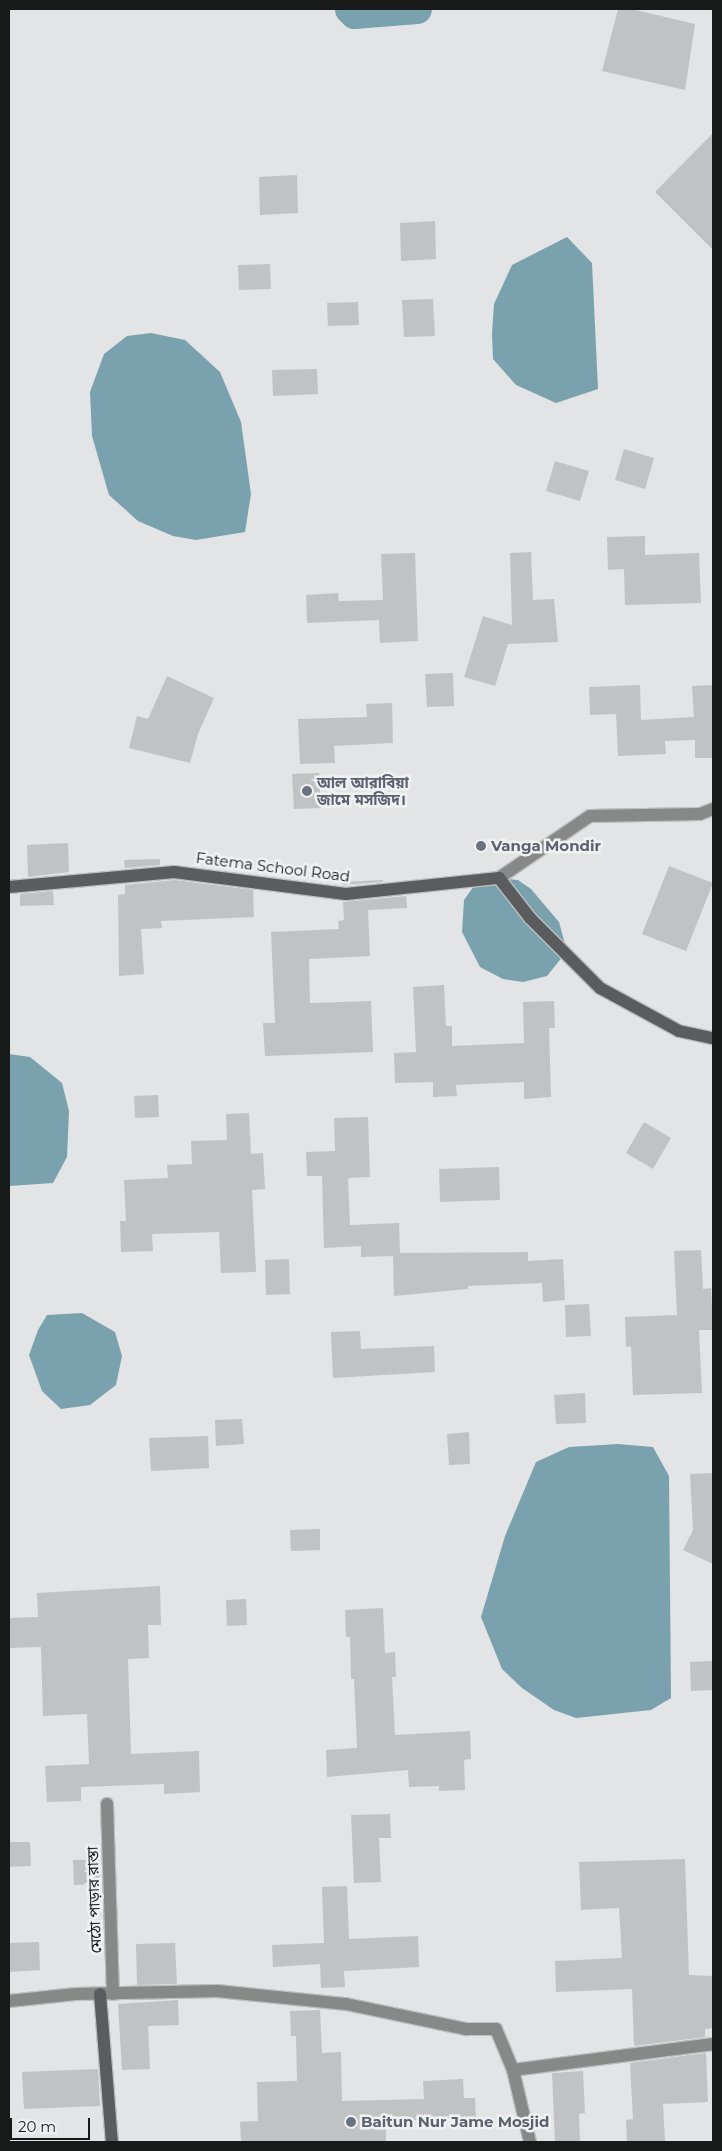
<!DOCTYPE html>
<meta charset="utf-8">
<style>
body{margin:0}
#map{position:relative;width:722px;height:2151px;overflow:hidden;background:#e3e4e5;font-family:Montserrat,"Noto Sans Bengali",sans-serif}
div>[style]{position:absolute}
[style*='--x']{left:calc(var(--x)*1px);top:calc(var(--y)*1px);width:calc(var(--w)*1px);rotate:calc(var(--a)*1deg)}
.water>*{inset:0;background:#79a2ae}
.canal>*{height:29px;margin:-14.5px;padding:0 14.5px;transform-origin:14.5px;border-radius:14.5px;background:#79a2ae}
.building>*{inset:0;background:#c1c2c4}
.roads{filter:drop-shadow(1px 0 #bebfc0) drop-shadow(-1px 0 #bebfc0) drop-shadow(0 1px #bebfc0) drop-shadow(0 -1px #bebfc0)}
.minor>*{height:12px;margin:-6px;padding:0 6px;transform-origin:6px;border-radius:6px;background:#878888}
.tertiary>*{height:12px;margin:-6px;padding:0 6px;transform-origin:6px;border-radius:6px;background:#878888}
.secondary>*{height:12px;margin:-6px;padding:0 6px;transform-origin:6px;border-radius:6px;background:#5b5c5d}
.dots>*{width:14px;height:14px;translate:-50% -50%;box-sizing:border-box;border:2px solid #f0f1f3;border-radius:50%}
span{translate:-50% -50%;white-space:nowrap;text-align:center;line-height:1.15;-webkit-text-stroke:5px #f0f1f3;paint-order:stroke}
.worship-label{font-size:15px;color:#5b616d;font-weight:700}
.left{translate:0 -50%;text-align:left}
.street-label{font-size:15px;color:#181919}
.frame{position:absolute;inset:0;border:10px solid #181919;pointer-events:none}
.scale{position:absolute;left:10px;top:2118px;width:80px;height:22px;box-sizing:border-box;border:2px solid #181919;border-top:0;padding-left:6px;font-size:15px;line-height:18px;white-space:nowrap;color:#181919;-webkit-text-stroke:4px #f0f1f3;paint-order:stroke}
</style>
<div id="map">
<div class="water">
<div style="clip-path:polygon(567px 237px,592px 263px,598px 389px,556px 403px,516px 385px,493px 359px,492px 334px,494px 304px,512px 265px)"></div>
<div style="clip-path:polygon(151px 333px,185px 340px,220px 372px,241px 422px,251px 494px,245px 532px,196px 540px,173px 536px,138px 521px,109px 495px,92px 436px,90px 392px,104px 354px,127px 336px)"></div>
<div style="clip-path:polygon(498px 878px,518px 880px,531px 889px,559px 922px,567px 951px,547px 976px,523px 982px,503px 979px,480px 967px,462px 932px,464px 900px,476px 883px)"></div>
<div style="clip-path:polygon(9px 1054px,30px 1057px,62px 1083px,69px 1111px,67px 1157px,53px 1183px,9px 1186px)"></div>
<div style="clip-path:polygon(82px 1313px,115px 1332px,122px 1356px,116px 1385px,90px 1405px,61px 1409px,42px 1391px,29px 1355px,38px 1330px,47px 1315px)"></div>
<div style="clip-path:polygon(618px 1444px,653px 1447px,669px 1476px,671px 1698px,651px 1710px,576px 1718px,554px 1710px,522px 1688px,502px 1669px,481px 1617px,505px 1536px,536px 1462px,569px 1447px)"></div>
</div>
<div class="canal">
<div style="--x:349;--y:9;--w:7;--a:45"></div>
<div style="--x:354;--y:14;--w:63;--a:-4.5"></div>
</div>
<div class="building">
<div style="clip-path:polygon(618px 9px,631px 9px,695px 24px,685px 90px,602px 71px)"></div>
<div style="clip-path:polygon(713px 133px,713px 250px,655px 192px)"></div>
<div style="clip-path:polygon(297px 175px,298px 213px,260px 215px,259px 177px)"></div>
<div style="clip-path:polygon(435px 221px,436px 259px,401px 261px,400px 223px)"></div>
<div style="clip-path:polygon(270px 264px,271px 289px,239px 290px,238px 265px)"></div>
<div style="clip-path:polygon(433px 299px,435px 336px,404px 337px,402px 300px)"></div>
<div style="clip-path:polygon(358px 302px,359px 325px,328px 326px,327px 303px)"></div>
<div style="clip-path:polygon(317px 369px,318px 394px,273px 396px,272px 370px)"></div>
<div style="clip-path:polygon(624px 449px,654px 458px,645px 489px,615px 480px)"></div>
<div style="clip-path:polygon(555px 461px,589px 471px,580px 501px,546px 491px)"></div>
<div style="clip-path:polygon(645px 536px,645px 555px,699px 553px,701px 603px,625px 605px,624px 569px,608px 570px,607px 537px)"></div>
<div style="clip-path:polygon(531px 552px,533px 600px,554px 599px,558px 642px,508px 644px,495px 686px,464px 677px,483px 616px,512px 625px,510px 553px)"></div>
<div style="clip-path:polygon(415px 553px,418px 641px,380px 643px,379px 620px,307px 623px,306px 595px,338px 593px,339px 601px,383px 600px,381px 554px)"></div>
<div style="clip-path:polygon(453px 673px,454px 706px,427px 707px,425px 674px)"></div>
<div style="clip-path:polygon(167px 676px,214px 698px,198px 734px,190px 763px,129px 748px,137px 716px,148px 719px)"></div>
<div style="clip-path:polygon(640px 685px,641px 720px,694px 717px,692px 686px,713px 685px,713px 758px,695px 758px,695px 740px,665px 741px,666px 754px,618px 756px,616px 714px,590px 715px,589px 687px)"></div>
<div style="clip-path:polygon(392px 703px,393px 743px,334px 746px,335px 763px,300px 764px,298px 719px,367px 717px,366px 704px)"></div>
<div style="clip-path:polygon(319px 773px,321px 808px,294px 809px,292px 774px)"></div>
<div style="clip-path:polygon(68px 843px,69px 872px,28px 877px,27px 845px)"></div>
<div style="clip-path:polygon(160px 859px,160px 865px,125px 868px,124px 860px)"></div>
<div style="clip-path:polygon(669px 866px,713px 883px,686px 951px,642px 934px)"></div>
<div style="clip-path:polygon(174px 880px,253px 890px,254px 917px,161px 921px,162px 928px,141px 929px,144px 974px,119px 976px,118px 895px,125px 894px,125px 885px)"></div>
<div style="clip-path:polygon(383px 880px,383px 882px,343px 885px,342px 882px)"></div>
<div style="clip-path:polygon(53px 891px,54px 905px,20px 906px,20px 894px)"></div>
<div style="clip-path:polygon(406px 896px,407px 908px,368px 910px,370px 956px,309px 959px,310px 1003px,371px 1001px,373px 1052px,265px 1056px,263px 1023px,275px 1023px,271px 932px,339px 929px,338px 921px,344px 920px,343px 902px)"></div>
<div style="clip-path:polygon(444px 985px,446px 1026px,452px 1026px,452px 1046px,524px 1043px,523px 1002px,554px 1001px,555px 1028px,549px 1028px,551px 1097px,524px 1099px,524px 1082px,456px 1085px,457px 1096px,433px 1097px,433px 1082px,395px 1083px,394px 1053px,416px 1052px,413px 987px)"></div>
<div style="clip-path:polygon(158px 1095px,159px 1117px,135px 1118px,134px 1096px)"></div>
<div style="clip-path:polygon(249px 1113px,251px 1154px,263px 1153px,265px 1189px,252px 1190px,256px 1272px,221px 1273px,219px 1232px,152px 1234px,153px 1251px,121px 1252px,120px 1221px,126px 1221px,124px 1180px,168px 1178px,167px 1165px,192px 1164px,191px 1141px,227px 1140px,226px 1114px)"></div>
<div style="clip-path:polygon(368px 1117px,370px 1177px,348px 1178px,350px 1225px,399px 1223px,400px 1253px,528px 1252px,528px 1261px,563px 1259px,565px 1300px,543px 1302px,542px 1283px,468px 1286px,468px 1289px,394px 1296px,393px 1256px,361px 1257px,361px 1246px,324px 1248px,322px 1176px,307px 1176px,306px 1152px,335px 1151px,334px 1118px)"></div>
<div style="clip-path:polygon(644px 1122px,671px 1138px,653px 1169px,626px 1153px)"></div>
<div style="clip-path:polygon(499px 1167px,500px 1200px,440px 1202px,439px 1169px)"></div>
<div style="clip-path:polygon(701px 1250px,703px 1289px,711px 1288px,713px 1330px,699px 1330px,702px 1393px,633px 1395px,631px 1346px,626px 1347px,625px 1317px,677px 1315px,674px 1251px)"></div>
<div style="clip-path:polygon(289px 1259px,290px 1294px,266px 1295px,265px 1260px)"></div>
<div style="clip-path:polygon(589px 1304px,591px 1336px,566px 1337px,565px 1305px)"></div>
<div style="clip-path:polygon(360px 1331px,361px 1349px,434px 1346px,435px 1372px,333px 1378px,331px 1332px)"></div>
<div style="clip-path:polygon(585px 1393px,586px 1423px,556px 1424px,554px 1395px)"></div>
<div style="clip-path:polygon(242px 1419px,244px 1444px,216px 1446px,215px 1420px)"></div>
<div style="clip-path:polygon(469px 1432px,470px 1464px,449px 1465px,447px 1434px)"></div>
<div style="clip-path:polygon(208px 1436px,209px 1468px,151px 1471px,149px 1438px)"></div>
<div style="clip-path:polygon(713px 1473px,713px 1564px,683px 1550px,693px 1530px,690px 1474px)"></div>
<div style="clip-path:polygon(320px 1529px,320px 1550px,291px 1551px,290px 1530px)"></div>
<div style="clip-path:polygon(160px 1586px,161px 1625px,148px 1625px,149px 1658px,128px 1659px,131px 1754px,199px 1751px,200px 1792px,164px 1794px,164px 1784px,81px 1787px,81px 1801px,47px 1802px,45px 1766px,89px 1764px,87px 1714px,43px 1716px,41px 1647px,9px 1648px,9px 1618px,38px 1617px,37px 1593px)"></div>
<div style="clip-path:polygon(246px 1599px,247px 1625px,227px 1626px,226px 1600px)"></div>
<div style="clip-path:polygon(383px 1608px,385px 1653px,395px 1652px,396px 1677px,392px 1677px,395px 1735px,470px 1731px,471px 1759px,464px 1760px,465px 1790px,439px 1791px,439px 1786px,409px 1787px,408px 1770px,327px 1777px,326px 1750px,357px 1748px,354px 1679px,351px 1679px,350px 1637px,346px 1637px,345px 1610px)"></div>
<div style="clip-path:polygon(713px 1661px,713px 1690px,691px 1691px,690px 1662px)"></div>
<div style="clip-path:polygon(390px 1814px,391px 1838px,379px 1838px,381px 1882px,354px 1883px,351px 1815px)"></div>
<div style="clip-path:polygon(9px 1842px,30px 1842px,31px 1866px,9px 1867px)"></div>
<div style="clip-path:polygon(685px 1859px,689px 1975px,713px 1976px,713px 2028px,705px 2029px,705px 2037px,634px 2046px,632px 1989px,556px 1992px,555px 1961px,622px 1958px,619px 1908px,581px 1910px,579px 1862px)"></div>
<div style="clip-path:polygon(73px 1860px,99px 1860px,100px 1884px,74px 1885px)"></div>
<div style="clip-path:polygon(347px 1886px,349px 1939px,418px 1936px,419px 1967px,344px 1971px,345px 1987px,321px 1988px,320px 1964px,273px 1967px,272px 1945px,324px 1943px,322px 1887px)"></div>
<div style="clip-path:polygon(39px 1942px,40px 1970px,9px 1972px,9px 1943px)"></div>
<div style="clip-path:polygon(175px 1943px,177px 1984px,137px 1985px,136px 1944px)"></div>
<div style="clip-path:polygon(178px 2000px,179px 2025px,148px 2026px,150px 2069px,122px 2070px,118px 2004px)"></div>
<div style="clip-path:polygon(320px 2010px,322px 2053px,341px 2052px,342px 2101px,424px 2099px,423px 2081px,463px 2079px,464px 2098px,475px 2098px,476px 2117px,386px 2122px,386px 2142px,241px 2142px,240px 2122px,258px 2121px,257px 2082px,297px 2081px,296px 2036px,291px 2036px,290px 2011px)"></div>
<div style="clip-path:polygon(706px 2053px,708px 2102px,663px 2104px,665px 2142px,627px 2142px,626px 2120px,633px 2119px,630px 2063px)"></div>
<div style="clip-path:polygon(98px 2069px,100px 2106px,24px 2109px,22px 2072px)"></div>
<div style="clip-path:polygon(583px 2071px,585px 2113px,579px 2114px,580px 2142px,555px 2142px,552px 2073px)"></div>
</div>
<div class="roads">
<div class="minor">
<div style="--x:107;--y:1804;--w:190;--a:88.2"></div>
</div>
<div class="tertiary">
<div style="--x:499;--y:878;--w:110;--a:-34.3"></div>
<div style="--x:590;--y:816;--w:110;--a:-1"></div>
<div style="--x:700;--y:814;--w:14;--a:-21"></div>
<div style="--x:9;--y:2001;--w:67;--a:-6"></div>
<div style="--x:76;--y:1994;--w:141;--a:-1.2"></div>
<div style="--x:217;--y:1991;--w:130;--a:5.8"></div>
<div style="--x:346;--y:2004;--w:123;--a:11.8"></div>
<div style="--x:466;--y:2029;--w:30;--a:0"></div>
<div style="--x:496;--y:2029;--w:44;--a:67.5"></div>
<div style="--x:513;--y:2070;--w:74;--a:76.7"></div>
<div style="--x:513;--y:2070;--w:202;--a:-7.4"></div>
</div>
<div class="secondary">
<div style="--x:9;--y:887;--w:166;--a:-5.2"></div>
<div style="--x:174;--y:872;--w:173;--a:7.3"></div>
<div style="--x:346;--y:894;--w:154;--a:-6"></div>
<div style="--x:499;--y:878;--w:51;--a:52.2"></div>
<div style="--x:530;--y:918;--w:99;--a:45"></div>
<div style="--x:600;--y:988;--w:90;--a:28.6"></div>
<div style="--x:679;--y:1031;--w:35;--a:12"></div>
<div style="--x:100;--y:1994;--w:148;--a:85.4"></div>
</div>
</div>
<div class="dots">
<div style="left:307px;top:791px;background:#6b7280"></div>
<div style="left:481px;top:846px;background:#6b7280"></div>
<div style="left:351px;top:2122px;background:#6b7280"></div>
</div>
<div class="worship-label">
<span class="left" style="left:317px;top:791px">আল আরাবিয়া<br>জামে মসজিদ।</span>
<span class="left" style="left:491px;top:846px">Vanga Mondir</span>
<span class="left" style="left:361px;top:2122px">Baitun Nur Jame Mosjid</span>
</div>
<div class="street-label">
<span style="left:273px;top:867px;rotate:7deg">Fatema School Road</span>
<span style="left:94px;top:1900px;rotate:-92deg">মেঠো পাড়ার রাস্তা</span>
</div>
<div class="frame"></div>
<div class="scale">20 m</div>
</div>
